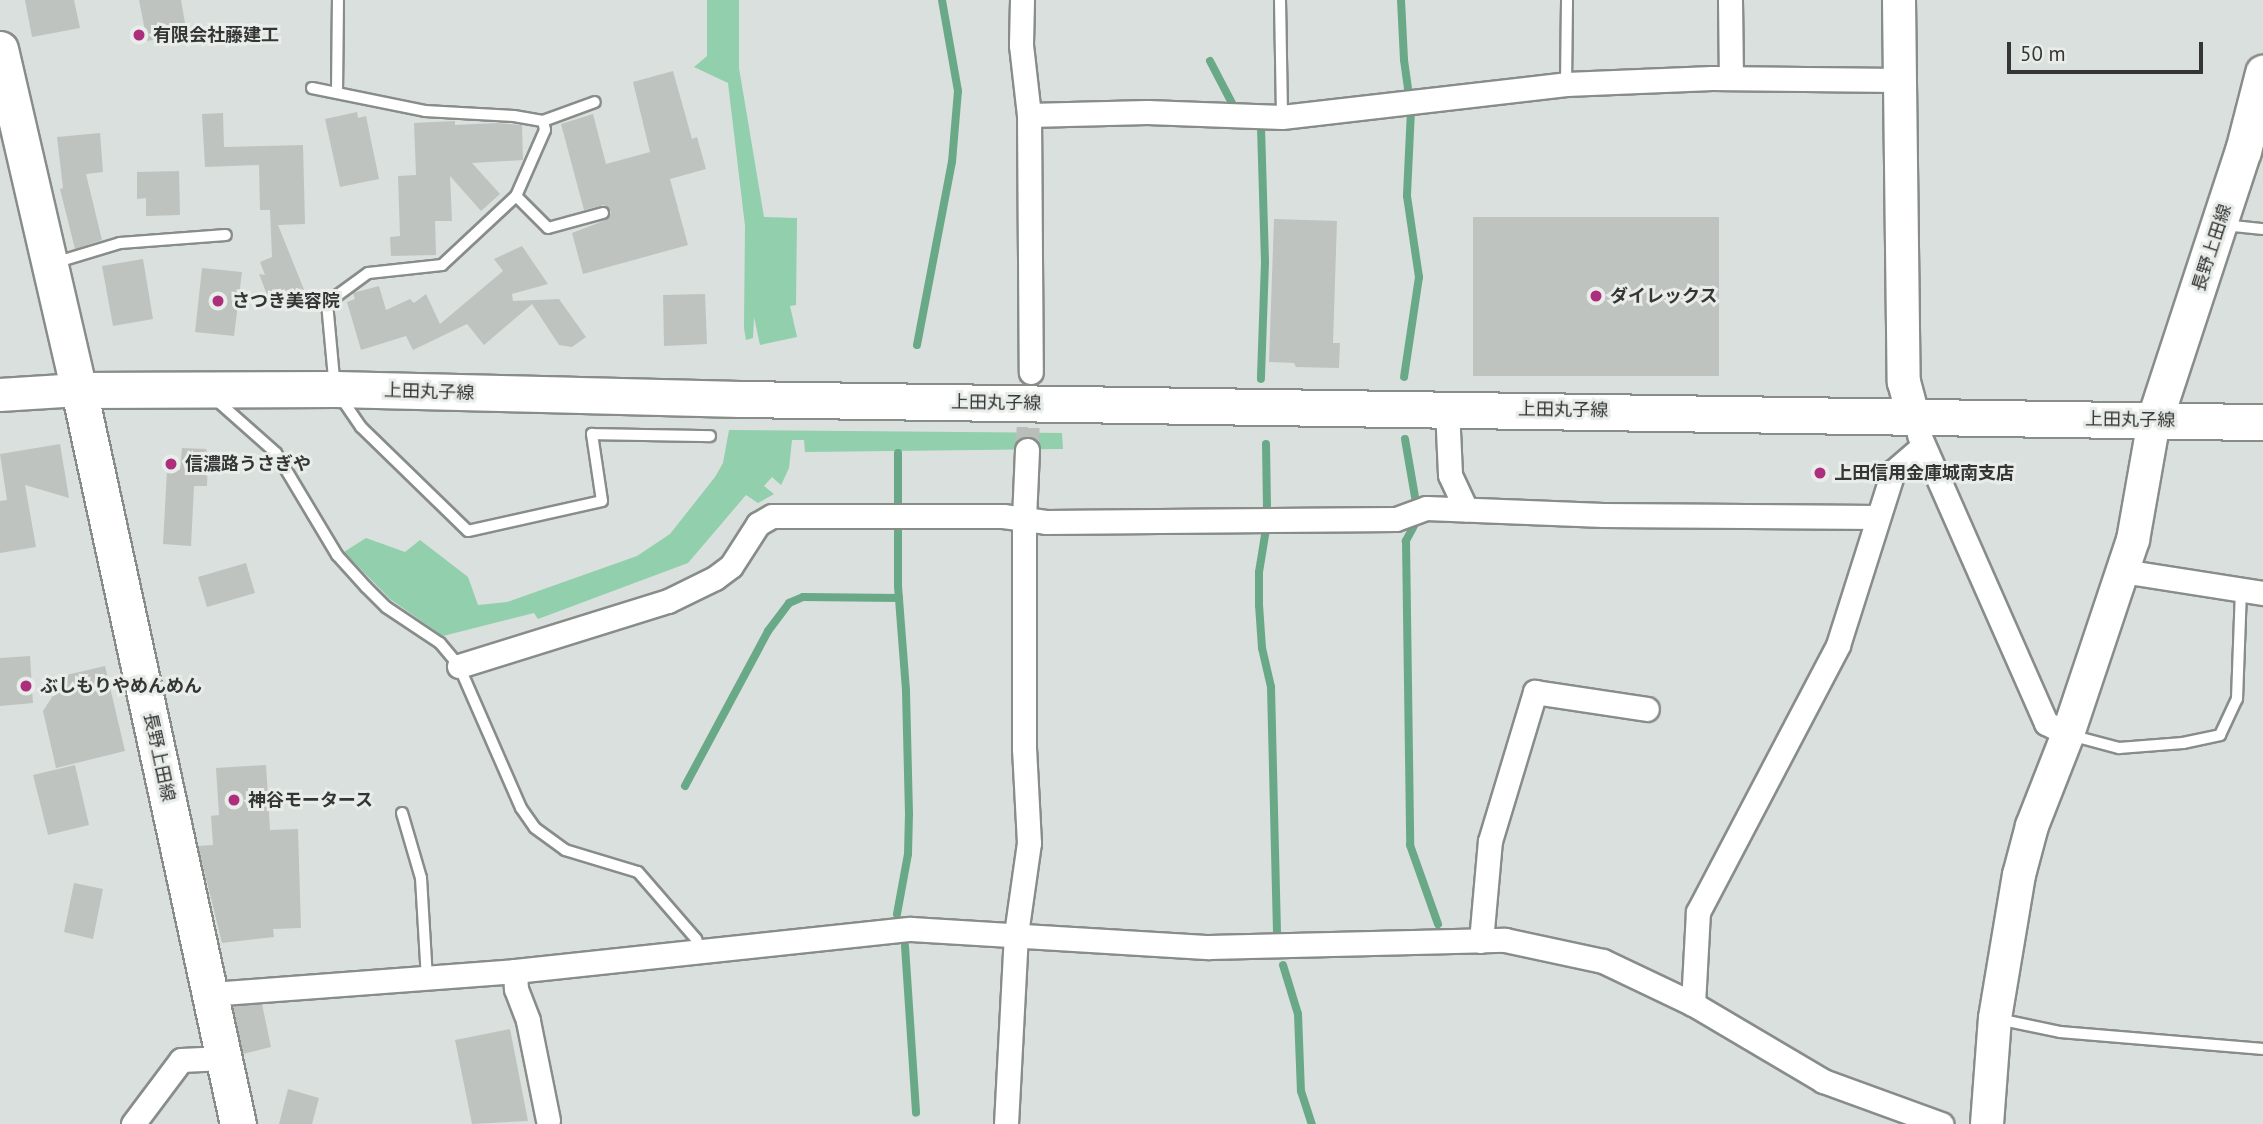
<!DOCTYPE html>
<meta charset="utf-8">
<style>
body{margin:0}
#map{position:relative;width:2263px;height:1124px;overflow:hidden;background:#dae0dd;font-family:"PT Sans","Noto Sans JP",sans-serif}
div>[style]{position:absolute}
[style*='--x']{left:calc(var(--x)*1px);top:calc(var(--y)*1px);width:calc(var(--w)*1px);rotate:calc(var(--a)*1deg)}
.green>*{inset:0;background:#91cfad}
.stream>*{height:8px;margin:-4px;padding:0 4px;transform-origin:4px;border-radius:4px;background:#69a987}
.building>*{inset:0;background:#bec3c0}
.street-tunnel>*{height:23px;margin-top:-11.5px;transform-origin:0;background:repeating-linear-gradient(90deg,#b9bebb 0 23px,transparent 0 34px)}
.roads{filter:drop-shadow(2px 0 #888d8a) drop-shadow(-2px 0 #888d8a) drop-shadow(0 2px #888d8a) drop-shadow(0 -2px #888d8a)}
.lane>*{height:10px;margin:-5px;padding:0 5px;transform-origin:5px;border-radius:5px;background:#fff}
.street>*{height:23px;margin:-11.5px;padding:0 11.5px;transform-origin:11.5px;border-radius:11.5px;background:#fff}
.secondary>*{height:32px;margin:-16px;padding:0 16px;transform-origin:16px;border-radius:16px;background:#fff}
.primary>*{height:35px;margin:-17.5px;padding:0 17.5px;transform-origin:17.5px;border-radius:17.5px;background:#fff}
.dots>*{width:19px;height:19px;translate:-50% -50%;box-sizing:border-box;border:4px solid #e8edea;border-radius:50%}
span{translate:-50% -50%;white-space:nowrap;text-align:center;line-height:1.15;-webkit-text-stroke:6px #e8edea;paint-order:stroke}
.poi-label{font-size:18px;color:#343635;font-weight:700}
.left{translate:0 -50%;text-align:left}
.street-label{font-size:18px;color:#343635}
.scale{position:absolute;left:2007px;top:42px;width:196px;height:32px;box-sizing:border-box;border:4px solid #343635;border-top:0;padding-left:9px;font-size:21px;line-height:24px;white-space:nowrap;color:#343635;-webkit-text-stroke:5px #e8edea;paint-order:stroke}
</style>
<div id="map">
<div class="green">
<div style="clip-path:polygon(707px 0,739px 0,739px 68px,764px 217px,797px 218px,796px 305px,790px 306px,797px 337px,760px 345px,754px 317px,753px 338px,746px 340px,744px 328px,745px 226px,728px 83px,694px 67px,707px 56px)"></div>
<div style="clip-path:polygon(729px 430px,1062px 433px,1063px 449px,805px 452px,804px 440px,792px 440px,789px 468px,783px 481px,781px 485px,772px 477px,764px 486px,774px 494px,758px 503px,746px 495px,688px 563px,538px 619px,534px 613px,443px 636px,390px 599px,344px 552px,366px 538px,405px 552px,420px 540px,468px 577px,478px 605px,507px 602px,637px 556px,670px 534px,715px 477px,723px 463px)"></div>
</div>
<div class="stream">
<div style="--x:1401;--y:0;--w:60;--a:87.1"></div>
<div style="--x:1404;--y:60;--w:50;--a:82"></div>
<div style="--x:1411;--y:110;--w:86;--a:92.7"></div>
<div style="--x:1407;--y:196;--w:82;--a:81.6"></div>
<div style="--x:1419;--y:277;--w:101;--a:98.5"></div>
<div style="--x:1210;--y:61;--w:50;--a:62.4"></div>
<div style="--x:1233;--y:105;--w:9;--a:41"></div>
<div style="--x:1256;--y:123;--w:6;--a:39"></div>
<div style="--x:1261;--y:127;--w:135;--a:88.3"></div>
<div style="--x:1265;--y:262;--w:117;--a:92"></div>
<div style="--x:917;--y:345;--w:186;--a:-79.2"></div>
<div style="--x:952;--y:162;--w:71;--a:-85.2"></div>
<div style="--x:958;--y:91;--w:92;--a:-100"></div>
<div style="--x:1405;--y:439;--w:65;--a:80.2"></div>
<div style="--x:1266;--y:444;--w:66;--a:89.1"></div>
<div style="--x:1417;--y:520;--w:24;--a:118"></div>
<div style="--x:1406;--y:541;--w:304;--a:89.2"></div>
<div style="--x:1410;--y:845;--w:84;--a:70.5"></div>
<div style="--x:1266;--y:529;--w:44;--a:99.2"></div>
<div style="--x:1259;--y:572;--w:33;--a:90"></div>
<div style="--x:1259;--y:605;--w:43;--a:86"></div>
<div style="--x:1262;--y:648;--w:40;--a:77"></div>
<div style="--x:1271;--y:687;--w:252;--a:88.6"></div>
<div style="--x:685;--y:786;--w:176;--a:-61.8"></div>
<div style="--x:768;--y:631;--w:35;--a:-53"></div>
<div style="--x:789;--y:603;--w:15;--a:-23"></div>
<div style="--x:803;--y:597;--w:96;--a:0.6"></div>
<div style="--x:897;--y:914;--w:61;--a:-79.6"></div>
<div style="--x:908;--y:854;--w:40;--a:-88.6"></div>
<div style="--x:909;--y:814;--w:124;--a:-91.4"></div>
<div style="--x:906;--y:690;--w:104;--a:-94.4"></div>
<div style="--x:898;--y:586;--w:133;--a:-90"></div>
<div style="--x:905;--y:946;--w:167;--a:86.2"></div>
<div style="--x:1283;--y:965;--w:51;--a:73"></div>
<div style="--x:1298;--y:1014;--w:77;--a:87.8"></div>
<div style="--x:1301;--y:1091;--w:35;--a:72"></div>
</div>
<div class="building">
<div style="clip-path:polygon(25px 0,74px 0,80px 28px,32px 37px)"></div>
<div style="clip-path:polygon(139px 0,181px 0,187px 34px,147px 41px)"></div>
<div style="clip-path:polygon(673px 71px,692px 139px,697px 137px,706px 169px,670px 179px,688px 245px,583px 274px,572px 233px,606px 220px,611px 212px,604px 205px,584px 210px,561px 124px,593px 114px,606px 164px,650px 152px,633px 82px)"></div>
<div style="clip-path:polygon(357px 112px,358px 118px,366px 116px,379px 179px,340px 187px,325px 119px)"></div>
<div style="clip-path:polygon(223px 113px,224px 147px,303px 145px,305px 224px,278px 225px,307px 297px,273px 310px,259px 274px,265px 275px,260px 262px,272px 257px,270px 210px,260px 210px,259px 165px,205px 167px,202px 114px)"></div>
<div style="clip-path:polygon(455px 121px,455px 125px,497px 123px,522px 125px,523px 160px,472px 163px,500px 194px,481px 211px,450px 176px,452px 221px,435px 221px,436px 255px,391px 256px,390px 237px,400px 236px,398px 176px,416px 175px,414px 123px)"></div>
<div style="clip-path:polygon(100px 133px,103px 172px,86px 174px,102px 240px,75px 249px,60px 189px,63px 188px,57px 137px)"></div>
<div style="clip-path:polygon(179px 171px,180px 215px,146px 216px,146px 198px,137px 199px,137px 172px)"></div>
<div style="clip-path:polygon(1473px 217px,1719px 217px,1719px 376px,1473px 376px)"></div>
<div style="clip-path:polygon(1274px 219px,1337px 221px,1333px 343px,1340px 343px,1339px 368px,1296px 367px,1294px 363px,1269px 362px)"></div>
<div style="clip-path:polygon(522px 246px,548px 284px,512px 294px,513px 301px,559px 299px,586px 337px,572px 347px,559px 345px,532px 304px,484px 345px,467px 324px,413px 350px,406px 336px,361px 350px,347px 302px,355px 299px,353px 293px,379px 286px,386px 310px,410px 299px,414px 303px,426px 294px,440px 324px,503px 271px,494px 259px)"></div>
<div style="clip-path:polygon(143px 259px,153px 319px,113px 326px,102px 266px)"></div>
<div style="clip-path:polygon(202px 268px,242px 272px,234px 336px,195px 332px)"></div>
<div style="clip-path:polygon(705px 294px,707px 344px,664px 346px,663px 295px)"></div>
<div style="clip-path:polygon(60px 444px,69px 498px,25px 485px,36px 547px,0 553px,0 501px,7px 500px,0 454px)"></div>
<div style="clip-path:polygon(182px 448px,206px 449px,208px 456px,207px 486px,194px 486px,191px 546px,163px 544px,167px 470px,180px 470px)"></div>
<div style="clip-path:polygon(246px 563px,255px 593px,207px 607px,198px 577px)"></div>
<div style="clip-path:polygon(30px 656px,33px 703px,0 706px,0 658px)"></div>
<div style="clip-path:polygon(105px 666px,125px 751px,56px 768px,43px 711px,66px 675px)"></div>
<div style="clip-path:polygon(75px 765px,89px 825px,48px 835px,33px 775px)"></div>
<div style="clip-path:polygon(266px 765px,270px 830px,298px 829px,301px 928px,273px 929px,274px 937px,222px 943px,198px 846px,213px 845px,211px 816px,219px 815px,216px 768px)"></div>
<div style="clip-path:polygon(74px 883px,103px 889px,93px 939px,64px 932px)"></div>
<div style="clip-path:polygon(262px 1004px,271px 1047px,243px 1054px,233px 1006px)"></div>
<div style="clip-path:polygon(510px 1029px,528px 1121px,472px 1124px,455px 1040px)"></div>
<div style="clip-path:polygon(288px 1089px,319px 1098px,312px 1124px,279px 1124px)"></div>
</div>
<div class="street-tunnel">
<div style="--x:1027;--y:450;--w:78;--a:-87.1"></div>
</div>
<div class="roads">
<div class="lane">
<div style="--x:1280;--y:0;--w:117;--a:89"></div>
<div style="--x:1566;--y:84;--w:84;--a:-89.3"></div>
<div style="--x:312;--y:88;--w:115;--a:11.5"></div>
<div style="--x:425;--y:111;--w:89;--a:3.2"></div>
<div style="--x:514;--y:116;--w:29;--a:10"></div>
<div style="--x:543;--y:121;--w:55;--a:-20.1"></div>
<div style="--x:337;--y:93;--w:93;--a:-89.4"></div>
<div style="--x:543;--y:121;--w:9;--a:77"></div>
<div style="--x:545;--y:130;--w:72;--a:113.7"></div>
<div style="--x:516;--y:196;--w:101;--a:137"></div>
<div style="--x:442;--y:265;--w:74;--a:173.8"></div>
<div style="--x:368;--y:273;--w:51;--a:143.8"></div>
<div style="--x:327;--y:303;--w:86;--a:84.7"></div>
<div style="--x:335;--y:389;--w:46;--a:55.6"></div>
<div style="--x:361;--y:427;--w:149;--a:44.2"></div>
<div style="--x:468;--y:531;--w:137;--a:-12.6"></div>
<div style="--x:602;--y:501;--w:68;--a:-98.5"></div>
<div style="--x:592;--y:434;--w:118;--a:1"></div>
<div style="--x:516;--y:196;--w:45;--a:45"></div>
<div style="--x:548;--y:228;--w:57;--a:-15.3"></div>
<div style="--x:2224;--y:225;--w:39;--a:6"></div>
<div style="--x:54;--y:263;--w:69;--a:-16.9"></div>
<div style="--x:120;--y:243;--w:106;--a:-4.3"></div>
<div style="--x:214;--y:398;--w:83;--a:41.6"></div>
<div style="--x:276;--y:453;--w:119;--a:59.1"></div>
<div style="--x:337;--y:555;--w:43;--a:47.8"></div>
<div style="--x:366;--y:587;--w:28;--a:45"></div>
<div style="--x:386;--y:607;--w:65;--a:33.7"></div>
<div style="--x:440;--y:643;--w:30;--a:50"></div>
<div style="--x:459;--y:666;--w:155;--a:66.4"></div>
<div style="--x:521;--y:808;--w:24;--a:55"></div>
<div style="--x:535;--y:828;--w:37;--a:36"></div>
<div style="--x:565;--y:850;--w:76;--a:16.8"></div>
<div style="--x:638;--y:872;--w:89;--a:49.1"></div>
<div style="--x:696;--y:939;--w:15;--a:70"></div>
<div style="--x:2070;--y:735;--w:51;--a:14.9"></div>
<div style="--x:2119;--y:748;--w:64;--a:-4.5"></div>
<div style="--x:2183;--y:743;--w:38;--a:-12"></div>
<div style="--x:2220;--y:735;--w:40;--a:-65"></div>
<div style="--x:2237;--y:699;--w:109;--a:-87.9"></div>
<div style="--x:402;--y:813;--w:68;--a:73.7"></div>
<div style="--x:421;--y:878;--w:100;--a:86.6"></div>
<div style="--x:1998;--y:1019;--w:63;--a:11.8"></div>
<div style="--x:2060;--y:1032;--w:204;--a:4.8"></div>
</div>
<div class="street">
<div style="--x:1022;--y:0;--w:45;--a:91.3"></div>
<div style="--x:1021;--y:45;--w:70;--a:83.5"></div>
<div style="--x:1029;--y:115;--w:257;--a:89.6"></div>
<div style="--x:1730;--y:0;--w:78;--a:89.3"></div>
<div style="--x:1029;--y:115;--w:118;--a:-1.5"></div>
<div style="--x:1147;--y:112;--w:135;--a:2.1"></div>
<div style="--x:1282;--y:117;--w:286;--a:-6.6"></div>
<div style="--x:1566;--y:84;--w:146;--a:-2.4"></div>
<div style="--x:1712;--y:78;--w:186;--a:0.6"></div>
<div style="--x:1447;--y:408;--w:67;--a:87.4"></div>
<div style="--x:1450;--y:475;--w:38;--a:65"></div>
<div style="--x:1919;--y:435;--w:315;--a:66.2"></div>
<div style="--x:2046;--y:723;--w:25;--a:27"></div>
<div style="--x:2122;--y:571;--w:143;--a:8.9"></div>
<div style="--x:459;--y:666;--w:219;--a:-17.3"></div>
<div style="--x:668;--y:601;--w:52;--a:-26.1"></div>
<div style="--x:715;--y:578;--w:20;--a:-37"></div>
<div style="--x:731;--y:566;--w:50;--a:-57.3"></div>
<div style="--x:758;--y:524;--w:16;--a:-30"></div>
<div style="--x:772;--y:516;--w:231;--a:0"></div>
<div style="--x:1003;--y:516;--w:43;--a:7.9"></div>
<div style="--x:1046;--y:522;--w:350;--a:-0.5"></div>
<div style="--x:1396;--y:519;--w:32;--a:-20"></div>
<div style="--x:1426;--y:508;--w:177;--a:2.3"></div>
<div style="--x:1603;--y:515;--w:274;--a:0.4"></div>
<div style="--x:1481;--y:941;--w:100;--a:-84.9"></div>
<div style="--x:1490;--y:841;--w:156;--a:-73.2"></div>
<div style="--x:1535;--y:692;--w:113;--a:8.6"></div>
<div style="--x:515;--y:971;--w:18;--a:87"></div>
<div style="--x:516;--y:989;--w:34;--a:69"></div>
<div style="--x:528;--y:1021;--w:101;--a:78.6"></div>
<div style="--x:210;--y:994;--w:306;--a:-4.3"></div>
<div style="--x:515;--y:971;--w:398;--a:-6.1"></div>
<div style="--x:911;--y:929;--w:299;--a:3.5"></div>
<div style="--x:1209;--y:947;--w:296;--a:-1.4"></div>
<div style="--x:1505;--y:940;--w:100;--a:12.1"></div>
<div style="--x:1603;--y:961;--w:100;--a:25.5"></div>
<div style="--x:1693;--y:1004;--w:151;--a:30.6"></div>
<div style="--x:1823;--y:1081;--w:126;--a:20"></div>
<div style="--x:1693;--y:1004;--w:92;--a:-86.9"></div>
<div style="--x:1698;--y:912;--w:301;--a:-62.3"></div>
<div style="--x:1838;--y:645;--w:182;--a:-72.4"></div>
<div style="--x:1893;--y:472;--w:38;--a:-41"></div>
<div style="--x:133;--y:1124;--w:80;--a:-53.1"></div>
<div style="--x:181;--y:1060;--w:43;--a:-2.7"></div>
<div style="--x:1006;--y:1124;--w:190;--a:-87"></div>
<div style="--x:1016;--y:934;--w:92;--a:-81.9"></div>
<div style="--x:1029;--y:843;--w:94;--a:-93"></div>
<div style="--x:1024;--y:749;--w:230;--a:-90"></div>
<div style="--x:1024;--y:519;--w:69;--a:-87.5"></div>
</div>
<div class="secondary">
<div style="--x:1899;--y:0;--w:382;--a:89.3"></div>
<div style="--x:1904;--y:382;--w:34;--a:75"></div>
<div style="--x:0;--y:395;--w:79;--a:-3.6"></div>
<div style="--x:1987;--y:1124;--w:106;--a:-85.7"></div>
<div style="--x:1995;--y:1018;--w:145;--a:-80.5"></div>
<div style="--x:2019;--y:875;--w:51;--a:-75.1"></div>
<div style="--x:2032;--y:826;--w:99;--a:-68.6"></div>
<div style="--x:2068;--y:734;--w:205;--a:-71.5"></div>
<div style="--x:2133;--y:540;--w:121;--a:-80"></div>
</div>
<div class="primary">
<div style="--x:0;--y:49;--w:350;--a:77"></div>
<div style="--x:79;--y:390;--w:751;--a:77.78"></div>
<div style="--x:79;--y:390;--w:256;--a:-0.2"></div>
<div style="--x:335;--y:389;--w:405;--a:1.4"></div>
<div style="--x:740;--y:399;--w:1523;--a:0.87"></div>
<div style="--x:2154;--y:421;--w:284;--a:-71.8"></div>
<div style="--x:2243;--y:151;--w:81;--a:-75.6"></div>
</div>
</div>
<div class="dots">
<div style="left:139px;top:35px;background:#ad2e7d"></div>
<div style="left:1596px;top:296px;background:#ad2e7d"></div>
<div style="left:218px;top:301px;background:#ad2e7d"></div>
<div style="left:171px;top:464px;background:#ad2e7d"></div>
<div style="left:1820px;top:473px;background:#ad2e7d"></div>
<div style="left:26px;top:686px;background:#ad2e7d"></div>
<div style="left:234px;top:800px;background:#ad2e7d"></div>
</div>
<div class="poi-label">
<span class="left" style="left:153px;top:35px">有限会社藤建工</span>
<span class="left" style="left:1610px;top:296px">ダイレックス</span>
<span class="left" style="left:232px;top:301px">さつき美容院</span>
<span class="left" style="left:185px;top:464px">信濃路うさぎや</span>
<span class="left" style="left:1834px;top:473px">上田信用金庫城南支店</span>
<span class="left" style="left:40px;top:686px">ぶしもりやめんめん</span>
<span class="left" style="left:248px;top:800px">神谷モータース</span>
</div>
<div class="street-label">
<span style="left:2212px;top:248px;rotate:-72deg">長野上田線</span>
<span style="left:429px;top:392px;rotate:2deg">上田丸子線</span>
<span style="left:996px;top:403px;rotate:1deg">上田丸子線</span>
<span style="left:1563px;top:410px;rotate:1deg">上田丸子線</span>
<span style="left:2130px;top:420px;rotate:1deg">上田丸子線</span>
<span style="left:159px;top:757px;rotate:78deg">長野上田線</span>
</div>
<div class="scale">50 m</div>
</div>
